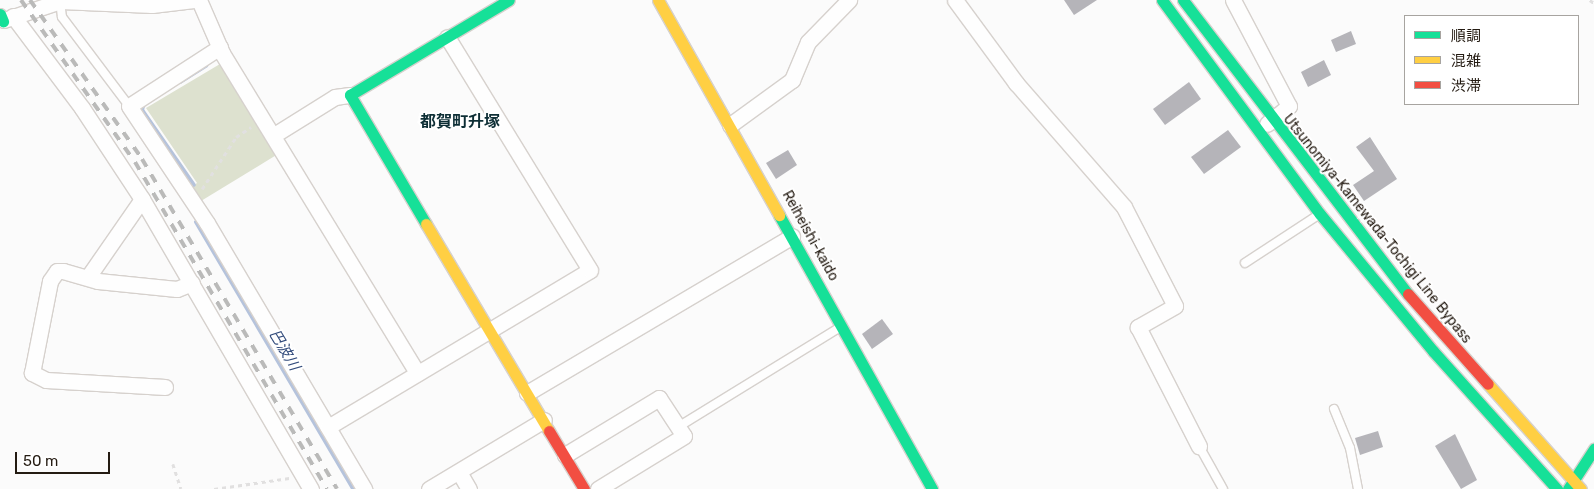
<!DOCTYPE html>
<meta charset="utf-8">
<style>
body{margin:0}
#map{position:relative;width:1594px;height:489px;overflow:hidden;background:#fbfbfb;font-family:Rubik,"Noto Sans JP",sans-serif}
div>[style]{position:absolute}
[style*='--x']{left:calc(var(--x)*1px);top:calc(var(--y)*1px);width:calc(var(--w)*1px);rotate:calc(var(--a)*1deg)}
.green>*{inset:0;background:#dde1cf}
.stream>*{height:4px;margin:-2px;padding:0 2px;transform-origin:2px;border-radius:2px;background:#b5c3dc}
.building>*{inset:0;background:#b5b4b9}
.path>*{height:2.5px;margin-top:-1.25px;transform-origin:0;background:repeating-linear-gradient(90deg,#e1e0e0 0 4px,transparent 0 8px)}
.roads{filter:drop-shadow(1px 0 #d6d1cd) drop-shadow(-1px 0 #d6d1cd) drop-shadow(0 1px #d6d1cd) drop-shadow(0 -1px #d6d1cd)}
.lane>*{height:8px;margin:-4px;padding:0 4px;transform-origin:4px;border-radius:4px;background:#fefefe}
.street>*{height:15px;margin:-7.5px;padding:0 7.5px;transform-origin:7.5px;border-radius:7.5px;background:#fefefe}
.fast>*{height:11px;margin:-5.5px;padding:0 5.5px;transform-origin:5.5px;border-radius:5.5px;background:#16e098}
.slow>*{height:11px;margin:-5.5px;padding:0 5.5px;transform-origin:5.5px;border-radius:5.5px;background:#ffcf43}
.jam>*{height:11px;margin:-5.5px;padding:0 5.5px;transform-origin:5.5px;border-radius:5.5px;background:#f24e42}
.rail>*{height:4px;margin-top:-2px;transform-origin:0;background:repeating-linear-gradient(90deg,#babab9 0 9px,transparent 0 18px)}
span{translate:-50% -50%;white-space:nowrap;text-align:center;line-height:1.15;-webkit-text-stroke:4px #fff;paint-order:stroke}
.street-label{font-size:14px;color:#241b12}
.water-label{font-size:15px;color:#334c7c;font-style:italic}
.quarter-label{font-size:16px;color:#0e2f36;font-weight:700}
.legend{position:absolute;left:1404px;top:15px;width:175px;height:90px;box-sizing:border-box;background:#fff;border:1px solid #a7a4a0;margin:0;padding:6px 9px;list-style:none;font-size:15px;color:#241b12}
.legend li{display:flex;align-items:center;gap:10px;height:25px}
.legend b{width:25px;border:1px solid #a7a4a0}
.scale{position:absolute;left:15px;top:452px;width:95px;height:22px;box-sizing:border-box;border:2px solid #241b12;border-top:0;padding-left:6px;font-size:15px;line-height:18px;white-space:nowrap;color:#241b12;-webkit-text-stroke:4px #fff;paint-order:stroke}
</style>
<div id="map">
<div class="green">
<div style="clip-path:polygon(220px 64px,278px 154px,201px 201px,191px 187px,197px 183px,146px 108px)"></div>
</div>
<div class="stream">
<div style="--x:180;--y:82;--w:31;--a:-32"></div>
<div style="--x:144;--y:103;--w:7;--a:106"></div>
<div style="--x:142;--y:110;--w:91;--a:55.3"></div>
<div style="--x:196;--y:222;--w:310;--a:59.5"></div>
</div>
<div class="building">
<div style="clip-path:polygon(1064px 0,1097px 0,1074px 15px)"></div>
<div style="clip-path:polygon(1351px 31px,1356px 44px,1336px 52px,1331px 40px)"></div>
<div style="clip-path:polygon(1324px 60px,1331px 75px,1308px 87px,1301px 72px)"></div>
<div style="clip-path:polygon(1189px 82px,1201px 99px,1165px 125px,1153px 109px)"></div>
<div style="clip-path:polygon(1228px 130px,1241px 147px,1204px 174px,1191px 157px)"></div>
<div style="clip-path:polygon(1370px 137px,1397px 179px,1364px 201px,1353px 185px,1374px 171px,1356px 147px)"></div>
<div style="clip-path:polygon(788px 150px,797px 165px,776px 179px,766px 163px)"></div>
<div style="clip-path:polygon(882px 319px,893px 334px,872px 349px,862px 334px)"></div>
<div style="clip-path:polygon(1378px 431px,1383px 447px,1360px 455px,1355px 438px)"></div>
<div style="clip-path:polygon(1455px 434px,1477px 480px,1461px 489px,1435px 446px)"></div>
</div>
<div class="path">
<div style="--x:1590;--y:0;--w:5;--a:37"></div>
<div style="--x:202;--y:189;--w:62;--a:-56.8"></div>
<div style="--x:236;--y:137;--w:18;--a:-34"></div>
<div style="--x:173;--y:464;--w:26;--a:72"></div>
<div style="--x:214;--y:489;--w:76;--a:-8.3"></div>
</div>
<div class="roads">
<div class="lane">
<div style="--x:60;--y:1;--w:16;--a:83"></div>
<div style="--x:62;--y:17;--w:111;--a:53"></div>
<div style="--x:1245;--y:263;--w:87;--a:-33.3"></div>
<div style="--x:1334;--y:409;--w:42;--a:67.7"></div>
<div style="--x:1350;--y:448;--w:42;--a:79"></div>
<div style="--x:678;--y:427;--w:189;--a:-31.6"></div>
<div style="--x:1199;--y:446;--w:49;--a:60.8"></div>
</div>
<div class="street">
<div style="--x:199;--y:0;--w:58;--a:66.5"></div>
<div style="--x:222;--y:53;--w:375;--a:58.6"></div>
<div style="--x:955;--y:0;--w:103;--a:53.7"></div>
<div style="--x:1016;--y:83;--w:164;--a:48.9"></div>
<div style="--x:1124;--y:207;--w:111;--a:62.7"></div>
<div style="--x:1175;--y:306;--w:43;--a:150.4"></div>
<div style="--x:1138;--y:327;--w:134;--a:62.9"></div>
<div style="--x:1233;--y:0;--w:120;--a:62.2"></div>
<div style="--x:1289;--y:106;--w:28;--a:141"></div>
<div style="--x:13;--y:16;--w:115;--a:53.1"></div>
<div style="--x:82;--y:108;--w:109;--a:56.6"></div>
<div style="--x:142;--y:199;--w:336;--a:59.8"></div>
<div style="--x:4;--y:20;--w:59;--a:-18.7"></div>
<div style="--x:60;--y:1;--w:92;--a:2.5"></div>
<div style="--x:152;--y:5;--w:42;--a:-6.8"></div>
<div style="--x:220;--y:47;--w:108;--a:147"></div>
<div style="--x:129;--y:106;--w:141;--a:56.3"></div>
<div style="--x:207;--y:223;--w:309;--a:59.4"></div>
<div style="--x:730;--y:125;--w:77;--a:-36"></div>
<div style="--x:792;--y:80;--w:41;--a:-67.2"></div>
<div style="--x:808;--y:42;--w:59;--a:-45.7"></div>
<div style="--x:274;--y:135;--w:72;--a:-31.9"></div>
<div style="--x:335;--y:97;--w:15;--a:-8"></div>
<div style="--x:88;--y:277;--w:95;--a:-55.3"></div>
<div style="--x:165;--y:387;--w:119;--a:-176.6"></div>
<div style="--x:46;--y:380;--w:16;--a:-153"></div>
<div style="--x:32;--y:373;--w:94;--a:-78.9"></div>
<div style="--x:50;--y:281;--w:12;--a:-55"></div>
<div style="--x:57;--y:271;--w:6;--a:0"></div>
<div style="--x:63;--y:271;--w:36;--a:16"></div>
<div style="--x:98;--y:281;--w:79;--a:5.8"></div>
<div style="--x:177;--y:289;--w:16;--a:-22"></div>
<div style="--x:527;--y:393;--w:308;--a:-30.6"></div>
<div style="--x:328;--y:427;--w:305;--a:-30.9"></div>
<div style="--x:590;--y:270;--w:273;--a:-121.5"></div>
<div style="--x:565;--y:455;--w:110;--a:-31.2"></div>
<div style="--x:659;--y:398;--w:45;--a:56.7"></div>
<div style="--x:684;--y:436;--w:101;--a:148.4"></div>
<div style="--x:459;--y:472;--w:20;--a:60"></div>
<div style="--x:429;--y:489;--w:134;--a:-31"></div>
</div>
<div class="fast">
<div style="--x:1162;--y:0;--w:266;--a:53.6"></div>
<div style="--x:1320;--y:214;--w:178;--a:50.5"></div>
<div style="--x:1433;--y:351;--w:186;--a:48.1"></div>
<div style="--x:1183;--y:0;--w:370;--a:52.6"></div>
<div style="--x:0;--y:14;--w:8;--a:67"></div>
<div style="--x:779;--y:215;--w:314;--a:60.8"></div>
<div style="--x:426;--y:224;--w:150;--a:-120.5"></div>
<div style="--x:350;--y:95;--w:185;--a:-30.9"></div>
<div style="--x:1568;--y:489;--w:48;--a:-57"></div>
</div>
<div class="slow">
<div style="--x:658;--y:0;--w:247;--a:60.6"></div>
<div style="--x:426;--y:224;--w:241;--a:59.3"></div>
<div style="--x:1488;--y:384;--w:140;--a:48.5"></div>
</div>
<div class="jam">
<div style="--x:1408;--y:294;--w:120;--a:48.4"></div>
<div style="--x:549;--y:431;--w:68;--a:58.9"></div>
</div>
</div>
<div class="rail">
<div style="--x:21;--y:0;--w:198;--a:54.9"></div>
<div style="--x:135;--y:162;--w:379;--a:59.6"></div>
<div style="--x:30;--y:0;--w:194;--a:54.8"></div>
<div style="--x:142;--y:159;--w:383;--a:59.4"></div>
</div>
<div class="street-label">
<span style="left:1377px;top:229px;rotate:51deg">Utsunomiya-Kamewada-Tochigi Line Bypass</span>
<span style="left:810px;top:236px;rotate:61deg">Reiheishi-kaido</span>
</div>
<div class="water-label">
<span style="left:284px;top:350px;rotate:59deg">巴波川</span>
</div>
<div class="quarter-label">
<span style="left:460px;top:122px">都賀町升塚</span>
</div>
<ul class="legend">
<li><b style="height:6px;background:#16e098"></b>順調</li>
<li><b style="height:6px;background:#ffcf43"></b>混雑</li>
<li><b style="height:6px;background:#f24e42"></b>渋滞</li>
</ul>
<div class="scale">50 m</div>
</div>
